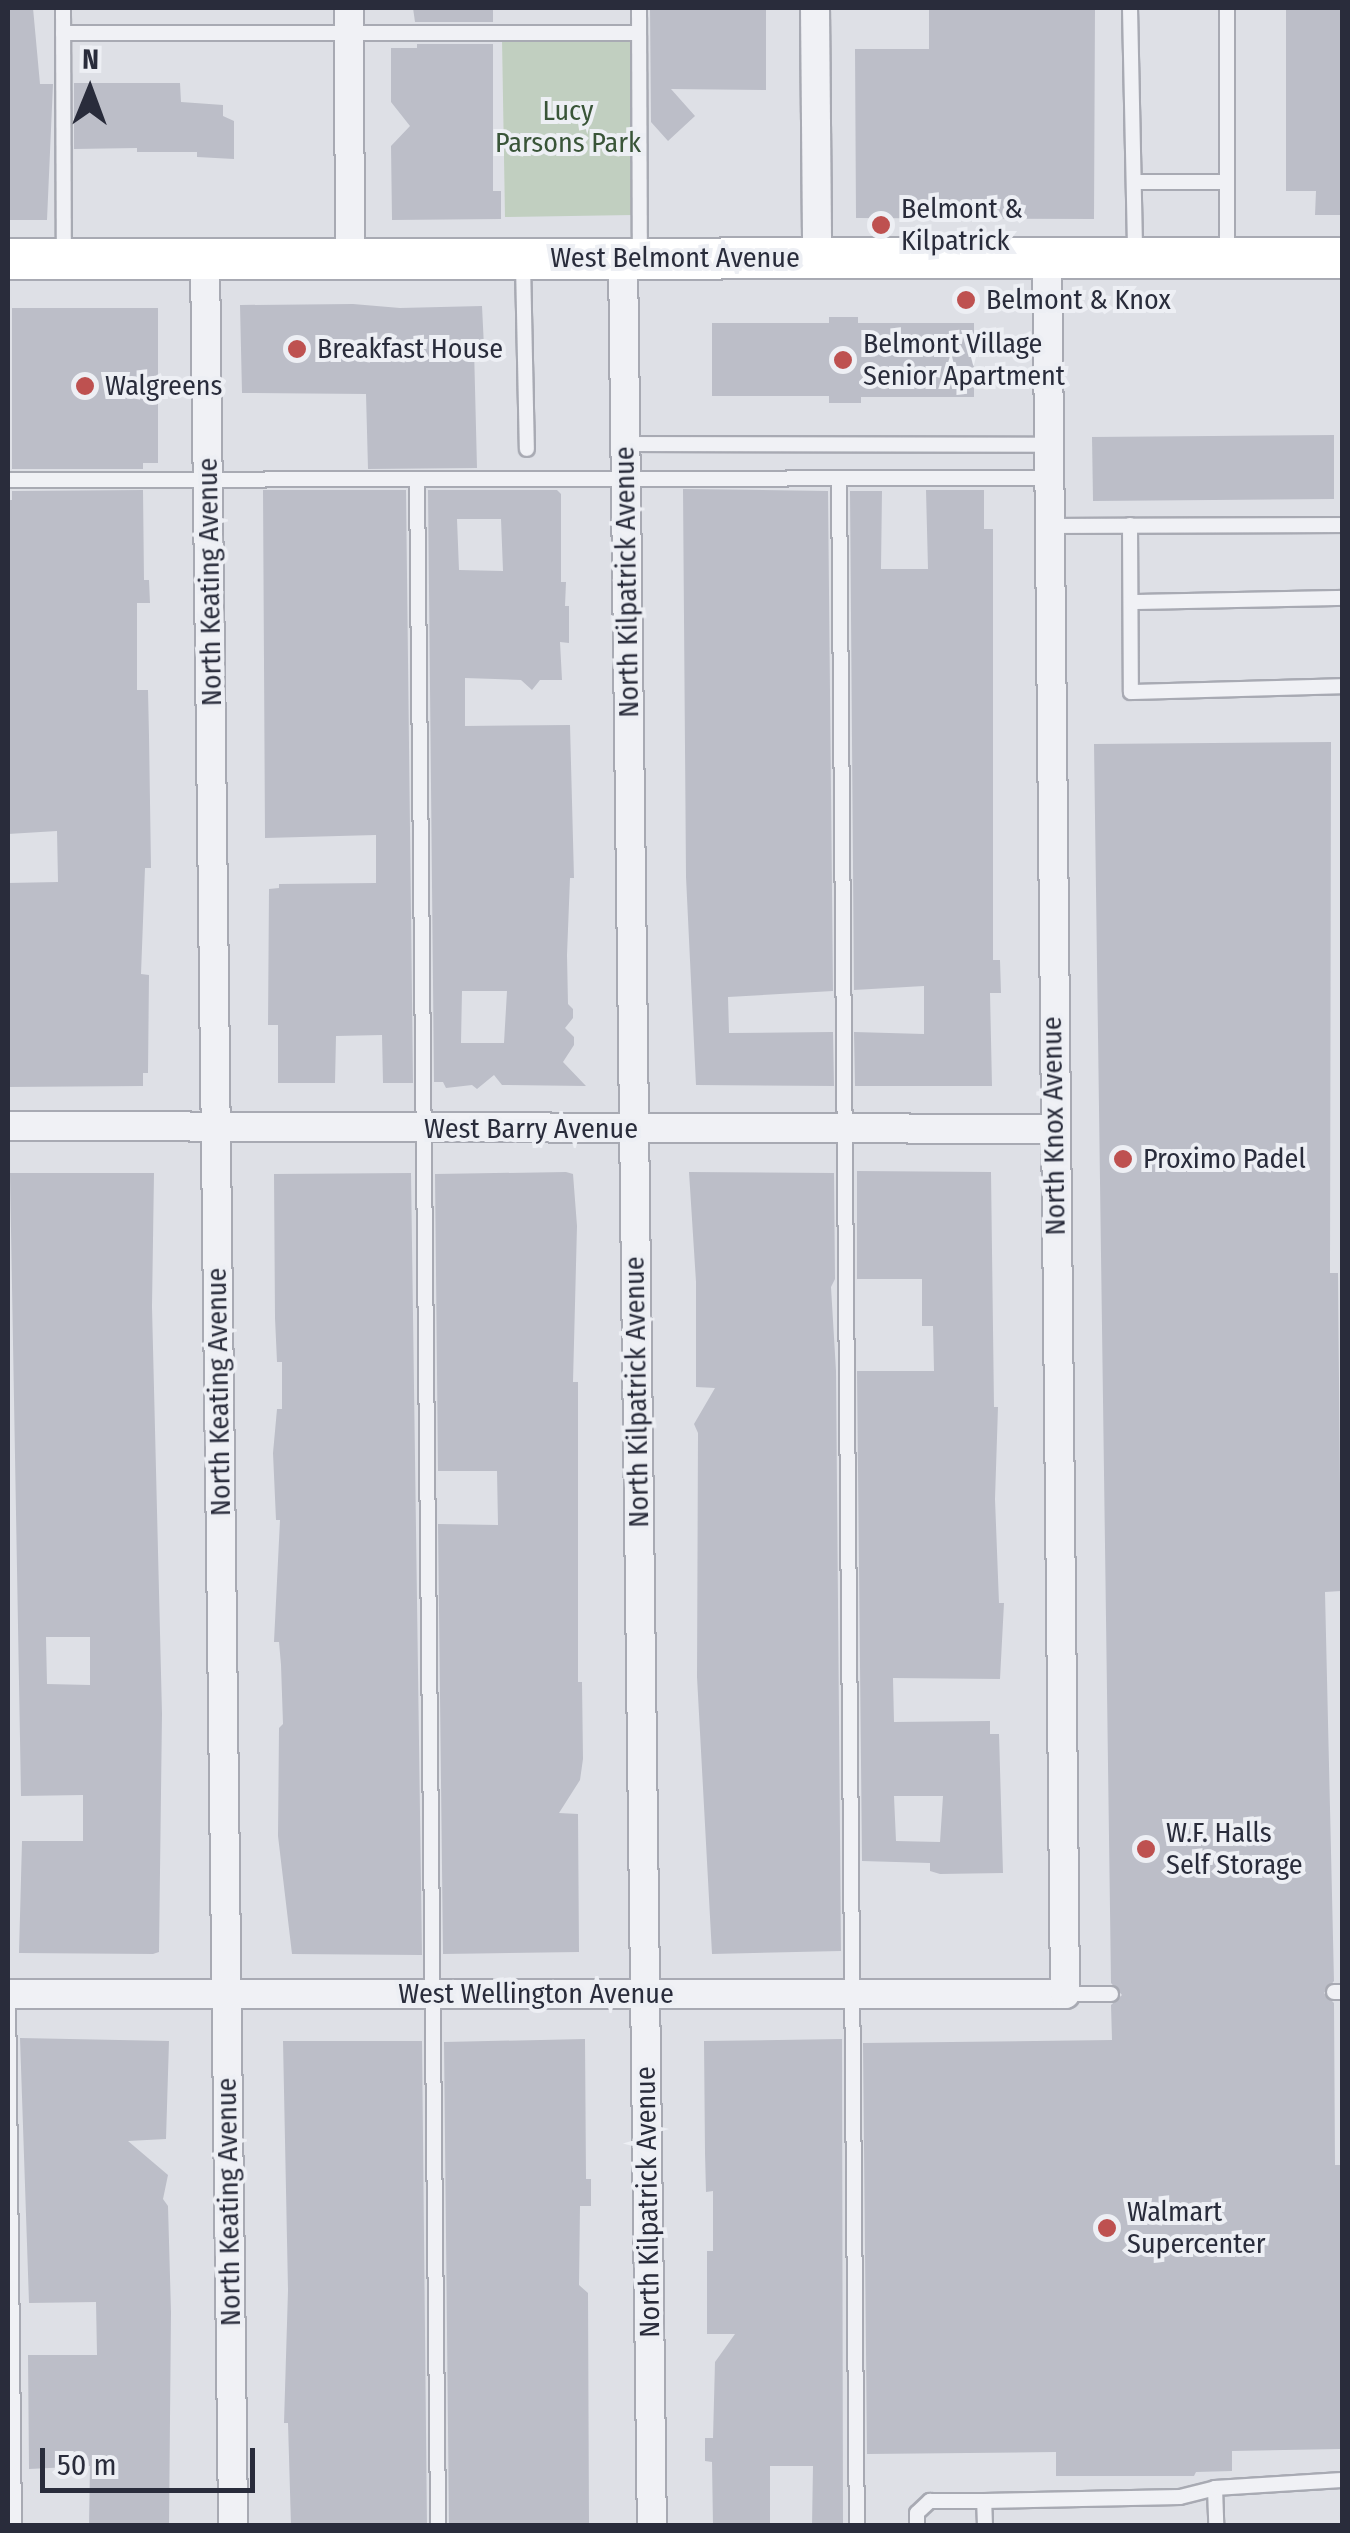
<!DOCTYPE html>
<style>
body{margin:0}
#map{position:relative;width:1350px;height:2533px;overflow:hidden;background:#dee0e6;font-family:"Fira Sans Condensed",sans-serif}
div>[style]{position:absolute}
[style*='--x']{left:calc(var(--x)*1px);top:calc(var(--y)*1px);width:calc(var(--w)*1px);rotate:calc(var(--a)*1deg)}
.green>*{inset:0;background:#c1cfc0}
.building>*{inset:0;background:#bcbec8}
.roads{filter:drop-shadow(2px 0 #a8aab3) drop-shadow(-2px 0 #a8aab3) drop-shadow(0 2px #a8aab3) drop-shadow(0 -2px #a8aab3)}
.lane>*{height:14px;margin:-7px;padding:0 7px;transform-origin:7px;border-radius:7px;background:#f0f1f5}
.street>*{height:28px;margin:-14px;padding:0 14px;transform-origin:14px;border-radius:14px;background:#f0f1f5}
.secondary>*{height:40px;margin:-20px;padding:0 20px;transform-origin:20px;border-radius:20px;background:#fff}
.dots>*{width:28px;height:28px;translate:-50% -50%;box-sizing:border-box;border:5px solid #edeff4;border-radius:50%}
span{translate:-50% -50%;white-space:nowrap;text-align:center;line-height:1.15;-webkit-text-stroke:8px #edeff4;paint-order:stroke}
.park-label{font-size:28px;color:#395538}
.poi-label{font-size:28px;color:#292c3b}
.left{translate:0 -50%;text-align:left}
.street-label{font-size:28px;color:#292c3b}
.frame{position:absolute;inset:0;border:10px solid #292c3b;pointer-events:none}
.north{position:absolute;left:40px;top:40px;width:100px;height:100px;-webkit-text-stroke:8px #edeff4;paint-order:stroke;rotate:1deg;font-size:28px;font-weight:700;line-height:40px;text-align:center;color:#292c3b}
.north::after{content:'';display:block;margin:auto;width:35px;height:45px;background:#292c3b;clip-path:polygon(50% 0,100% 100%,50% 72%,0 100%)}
.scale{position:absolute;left:40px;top:2448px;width:215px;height:45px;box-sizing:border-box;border:5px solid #292c3b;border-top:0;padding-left:12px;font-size:30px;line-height:35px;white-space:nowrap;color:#292c3b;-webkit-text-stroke:8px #edeff4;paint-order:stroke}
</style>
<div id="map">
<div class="green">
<div style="clip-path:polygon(630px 37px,633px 215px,505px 217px,502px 39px)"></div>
</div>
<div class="building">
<div style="clip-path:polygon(8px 8px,33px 8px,40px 84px,53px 84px,47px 220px,8px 220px)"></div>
<div style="clip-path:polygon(413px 8px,493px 8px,493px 22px,415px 22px)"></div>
<div style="clip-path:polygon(650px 8px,766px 8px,766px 90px,671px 89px,695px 116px,668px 141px,651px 122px)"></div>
<div style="clip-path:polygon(929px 8px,1095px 8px,1094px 219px,856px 218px,855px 49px,929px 49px)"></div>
<div style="clip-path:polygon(1286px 8px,1342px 8px,1342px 215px,1315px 215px,1316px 191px,1286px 191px)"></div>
<div style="clip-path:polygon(417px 44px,493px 44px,493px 191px,501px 191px,501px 219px,392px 220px,391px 146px,410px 126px,391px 102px,391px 48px,417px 48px)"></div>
<div style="clip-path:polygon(74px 83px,180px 83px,181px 102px,223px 105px,223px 116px,234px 121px,234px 159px,197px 157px,197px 152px,137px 152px,137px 148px,74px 149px)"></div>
<div style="clip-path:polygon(353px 304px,400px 308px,482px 306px,484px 347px,474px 348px,477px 468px,368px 469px,366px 394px,242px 393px,240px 305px)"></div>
<div style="clip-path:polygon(12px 308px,158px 308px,158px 463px,143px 463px,143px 469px,12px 469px)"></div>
<div style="clip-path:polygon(829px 317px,858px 317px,858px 323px,974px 323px,974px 397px,861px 397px,861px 403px,829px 403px,829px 396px,712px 396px,712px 323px,829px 323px)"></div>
<div style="clip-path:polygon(1334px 435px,1334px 499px,1093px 501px,1092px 437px)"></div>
<div style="clip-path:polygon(683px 489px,828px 491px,833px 991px,728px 997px,729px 1033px,833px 1032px,834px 1086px,696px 1085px,686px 877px)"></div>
<div style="clip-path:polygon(143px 490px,144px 580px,149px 580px,150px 603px,137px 603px,137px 690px,148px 690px,149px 736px,151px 868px,145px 868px,141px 974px,149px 975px,148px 1073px,143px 1073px,143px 1086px,8px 1087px,8px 883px,58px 882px,57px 831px,8px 834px,8px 500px,12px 500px,12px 491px)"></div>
<div style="clip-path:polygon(263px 490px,406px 490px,413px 1083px,383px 1083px,382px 1035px,336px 1036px,335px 1083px,278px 1083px,278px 1025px,268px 1025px,269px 889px,279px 888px,279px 884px,376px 883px,376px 835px,265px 838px)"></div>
<div style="clip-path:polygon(evenodd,428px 490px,557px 490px,561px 494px,561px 582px,566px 582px,565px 606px,569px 606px,569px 643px,560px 642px,562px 680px,540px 680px,532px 690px,521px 680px,465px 678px,465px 726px,570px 725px,574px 878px,570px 878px,567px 955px,568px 1004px,573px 1009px,573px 1018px,565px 1028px,574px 1037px,574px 1045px,563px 1062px,586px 1086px,502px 1085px,494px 1075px,477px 1089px,472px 1085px,446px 1088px,443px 1082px,434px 1082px,428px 490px,457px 519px,501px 519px,503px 571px,459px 570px,457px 519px,428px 490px,462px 991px,507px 991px,504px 1043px,461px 1043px,462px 991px)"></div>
<div style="clip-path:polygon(926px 490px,984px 490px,984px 529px,993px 529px,993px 960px,1000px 960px,1001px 993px,990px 993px,992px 1086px,855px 1086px,854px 1032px,924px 1034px,924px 986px,854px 990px,850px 491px,882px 491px,881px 569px,928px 569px)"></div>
<div style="clip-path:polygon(1331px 742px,1330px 1273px,1338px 1273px,1341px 1591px,1325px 1592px,1334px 1981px,1324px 1993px,1334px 2003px,1335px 2165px,1342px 2165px,1340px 2449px,1232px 2451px,1232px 2471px,1196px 2472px,1194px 2476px,1056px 2476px,1056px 2452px,867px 2454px,863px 2043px,1112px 2040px,1111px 2005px,1122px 1995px,1111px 1983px,1094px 744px)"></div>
<div style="clip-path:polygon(evenodd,857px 1171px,991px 1172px,994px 1407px,998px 1407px,995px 1499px,999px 1603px,1004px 1603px,1000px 1679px,893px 1678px,894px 1722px,990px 1721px,990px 1734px,999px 1734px,1003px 1873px,940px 1874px,930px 1871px,930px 1863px,862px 1861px,857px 1371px,934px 1371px,933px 1326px,922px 1326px,922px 1279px,857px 1279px,857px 1171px,894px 1796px,943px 1796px,940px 1842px,896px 1841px,894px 1796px)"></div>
<div style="clip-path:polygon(566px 1172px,573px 1174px,577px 1226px,573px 1382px,578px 1382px,578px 1682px,582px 1682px,583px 1759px,580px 1780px,559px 1813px,578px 1814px,579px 1952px,443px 1954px,438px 1524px,498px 1525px,497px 1471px,438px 1471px,435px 1174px)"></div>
<div style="clip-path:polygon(689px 1172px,834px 1173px,835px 1279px,831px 1287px,836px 1371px,841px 1951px,712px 1954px,697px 1677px,698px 1433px,694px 1424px,715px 1388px,696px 1387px,696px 1282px)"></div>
<div style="clip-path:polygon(evenodd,10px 1173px,154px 1173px,152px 1307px,162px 1714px,159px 1952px,153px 1954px,19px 1953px,22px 1841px,83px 1841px,83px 1795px,21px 1796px,10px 1173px,46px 1637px,90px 1637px,90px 1685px,47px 1684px,46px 1637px)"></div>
<div style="clip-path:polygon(411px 1173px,422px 1955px,292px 1954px,278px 1836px,279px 1728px,283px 1724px,281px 1665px,279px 1642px,274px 1642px,280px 1520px,276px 1520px,273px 1453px,277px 1409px,282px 1409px,282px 1362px,277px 1362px,275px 1318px,274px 1174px)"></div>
<div style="clip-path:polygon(20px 2038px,169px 2041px,166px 2139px,128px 2141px,168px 2175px,163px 2199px,168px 2206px,171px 2312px,169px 2526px,89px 2526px,90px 2466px,29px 2469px,28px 2355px,97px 2355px,96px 2302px,29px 2303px)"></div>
<div style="clip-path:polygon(585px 2039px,586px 2179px,591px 2179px,591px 2206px,580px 2206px,579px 2285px,588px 2293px,589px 2526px,449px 2526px,444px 2042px)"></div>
<div style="clip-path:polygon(842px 2039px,843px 2526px,812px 2526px,813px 2466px,770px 2466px,770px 2526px,713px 2526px,712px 2462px,705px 2461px,705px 2438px,713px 2438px,715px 2362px,735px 2334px,707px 2334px,707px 2251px,713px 2251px,713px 2191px,706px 2192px,705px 2153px,704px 2041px)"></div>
<div style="clip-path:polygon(283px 2041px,422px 2041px,427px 2526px,291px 2526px,288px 2423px,284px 2423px,288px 2290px)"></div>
</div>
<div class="roads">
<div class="lane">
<div style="--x:63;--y:8;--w:249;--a:89.8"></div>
<div style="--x:639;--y:8;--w:250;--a:89.8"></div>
<div style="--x:1130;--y:8;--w:249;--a:88.8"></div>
<div style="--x:1227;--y:8;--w:249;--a:90"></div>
<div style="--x:63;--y:33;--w:576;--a:0"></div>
<div style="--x:1134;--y:182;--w:93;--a:0"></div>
<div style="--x:523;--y:264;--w:185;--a:88.8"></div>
<div style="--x:625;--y:444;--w:424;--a:0.1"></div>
<div style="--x:417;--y:479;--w:2047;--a:89.41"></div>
<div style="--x:839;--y:479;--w:2047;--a:89.5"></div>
<div style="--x:8;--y:480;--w:1041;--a:-0.11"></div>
<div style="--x:1130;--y:525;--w:167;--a:89.7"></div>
<div style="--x:1131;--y:692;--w:211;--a:-1.6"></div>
<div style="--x:1049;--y:526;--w:293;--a:-0.2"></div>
<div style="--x:1131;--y:602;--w:211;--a:-1.1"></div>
<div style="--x:8;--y:1990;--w:536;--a:89.36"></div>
<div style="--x:1334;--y:1992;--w:8;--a:0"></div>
<div style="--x:1065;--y:1994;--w:46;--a:0"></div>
<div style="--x:1215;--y:2488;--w:38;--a:88"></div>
<div style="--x:917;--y:2526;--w:13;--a:-90"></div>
<div style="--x:917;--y:2513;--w:18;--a:-43"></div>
<div style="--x:930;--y:2501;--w:54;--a:0"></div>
<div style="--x:985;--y:2526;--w:25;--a:-92"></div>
<div style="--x:984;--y:2501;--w:196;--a:-1.2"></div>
<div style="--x:1180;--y:2497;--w:36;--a:-14"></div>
<div style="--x:1215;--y:2488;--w:127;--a:-3.6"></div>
</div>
<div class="street">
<div style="--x:349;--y:8;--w:251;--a:89.8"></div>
<div style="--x:815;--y:8;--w:250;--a:89.5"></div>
<div style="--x:205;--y:259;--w:2267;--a:89.29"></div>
<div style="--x:623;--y:259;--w:2267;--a:89.27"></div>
<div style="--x:8;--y:1126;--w:1046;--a:0.16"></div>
<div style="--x:8;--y:1994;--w:1057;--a:0"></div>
<div style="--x:1065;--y:1994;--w:1736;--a:-90.59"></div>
</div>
<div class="secondary">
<div style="--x:8;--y:259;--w:1334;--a:-0.04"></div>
</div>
</div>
<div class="dots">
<div style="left:881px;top:225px;background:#be5150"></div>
<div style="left:966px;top:300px;background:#be5150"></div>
<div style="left:297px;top:349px;background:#be5150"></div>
<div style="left:843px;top:360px;background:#be5150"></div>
<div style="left:85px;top:386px;background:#be5150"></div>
<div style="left:1123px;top:1159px;background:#be5150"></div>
<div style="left:1146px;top:1849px;background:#be5150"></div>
<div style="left:1107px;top:2228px;background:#be5150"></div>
</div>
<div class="park-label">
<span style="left:568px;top:127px">Lucy<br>Parsons Park</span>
</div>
<div class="poi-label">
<span class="left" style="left:901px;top:225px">Belmont &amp;<br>Kilpatrick</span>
<span class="left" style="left:986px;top:300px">Belmont &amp; Knox</span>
<span class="left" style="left:863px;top:360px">Belmont Village<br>Senior Apartment</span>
<span class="left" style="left:317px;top:349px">Breakfast House</span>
<span class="left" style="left:105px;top:386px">Walgreens</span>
<span class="left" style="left:1143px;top:1159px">Proximo Padel</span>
<span class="left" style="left:1166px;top:1849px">W.F. Halls<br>Self Storage</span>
<span class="left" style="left:1127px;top:2228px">Walmart<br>Supercenter</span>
</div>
<div class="street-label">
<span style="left:675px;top:258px">West Belmont Avenue</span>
<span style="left:210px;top:582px;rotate:-91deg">North Keating Avenue</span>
<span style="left:627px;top:582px;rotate:-91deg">North Kilpatrick Avenue</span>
<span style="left:1054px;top:1126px;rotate:-91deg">North Knox Avenue</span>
<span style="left:531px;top:1129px">West Barry Avenue</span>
<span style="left:219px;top:1392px;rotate:-91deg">North Keating Avenue</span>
<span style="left:637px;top:1392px;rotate:-91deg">North Kilpatrick Avenue</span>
<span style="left:536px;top:1994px">West Wellington Avenue</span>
<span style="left:229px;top:2202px;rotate:-91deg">North Keating Avenue</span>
<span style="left:648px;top:2202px;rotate:-91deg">North Kilpatrick Avenue</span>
</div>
<div class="frame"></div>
<div class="north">N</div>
<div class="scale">50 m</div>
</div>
